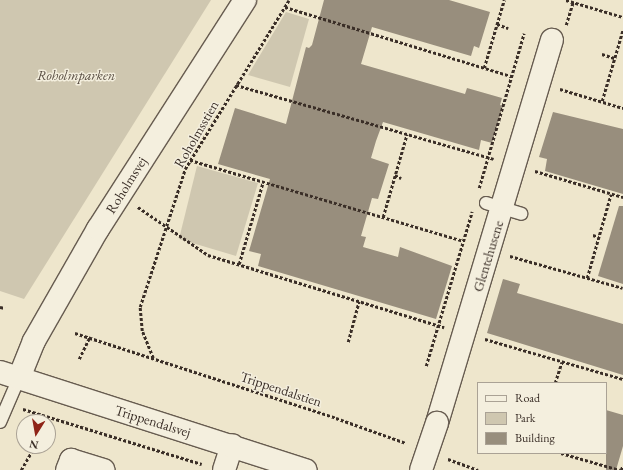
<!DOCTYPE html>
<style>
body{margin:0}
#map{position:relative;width:623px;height:470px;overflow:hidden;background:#eee6cc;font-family:"EB Garamond",serif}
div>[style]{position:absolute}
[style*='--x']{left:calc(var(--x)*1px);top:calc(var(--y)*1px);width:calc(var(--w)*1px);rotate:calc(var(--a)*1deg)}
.green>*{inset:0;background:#cfc7b0}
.building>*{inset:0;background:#988e7d}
.path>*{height:2.5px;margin-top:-1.25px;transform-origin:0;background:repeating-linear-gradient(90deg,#3a2e27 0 3px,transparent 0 5px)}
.roads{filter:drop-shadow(1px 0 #675c50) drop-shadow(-1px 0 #675c50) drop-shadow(0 1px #675c50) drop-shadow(0 -1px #675c50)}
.lane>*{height:12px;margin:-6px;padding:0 6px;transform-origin:6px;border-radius:6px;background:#f4efde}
.street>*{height:22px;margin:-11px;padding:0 11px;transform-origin:11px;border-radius:11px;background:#f4efde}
.secondary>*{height:22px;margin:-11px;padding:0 11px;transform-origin:11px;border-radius:11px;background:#f4efde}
.bridges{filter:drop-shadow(1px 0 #675c50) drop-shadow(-1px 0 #675c50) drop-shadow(0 1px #675c50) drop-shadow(0 -1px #675c50)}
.street-bridge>*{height:22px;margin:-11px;padding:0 11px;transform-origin:11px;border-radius:11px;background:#f4efde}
span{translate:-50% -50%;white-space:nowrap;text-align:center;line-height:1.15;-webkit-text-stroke:3px #f4efde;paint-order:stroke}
.park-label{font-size:14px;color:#584d42;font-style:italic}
.street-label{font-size:14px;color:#3a2e27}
.legend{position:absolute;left:477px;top:382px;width:130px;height:72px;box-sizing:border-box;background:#f4efde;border:1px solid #aaa295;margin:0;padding:5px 7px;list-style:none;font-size:12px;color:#3a2e27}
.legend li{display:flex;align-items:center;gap:8px;height:20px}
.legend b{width:20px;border:1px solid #aaa295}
.north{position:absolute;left:16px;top:414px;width:40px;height:40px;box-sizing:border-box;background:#f4efde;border:1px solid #aaa295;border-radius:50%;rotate:191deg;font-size:11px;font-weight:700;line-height:16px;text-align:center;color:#3a2e27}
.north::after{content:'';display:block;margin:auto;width:14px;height:18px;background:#8f2418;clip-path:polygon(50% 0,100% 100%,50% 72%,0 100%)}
</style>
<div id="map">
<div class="green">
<div style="clip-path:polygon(0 0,211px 0,24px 299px,0 291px)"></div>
<div style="clip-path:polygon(286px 12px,309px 19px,290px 87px,248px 75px)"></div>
<div style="clip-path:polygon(197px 166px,258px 183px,236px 256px,179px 239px)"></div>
</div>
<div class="building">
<div style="clip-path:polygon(324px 0,449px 0,490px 12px,479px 48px,474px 46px,471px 56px,372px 27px,361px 64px,465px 94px,467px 88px,502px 98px,500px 105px,503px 106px,492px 143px,481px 140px,479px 150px,383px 122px,376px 141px,371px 158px,389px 164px,378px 199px,372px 198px,361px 236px,366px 237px,363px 247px,398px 257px,400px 247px,452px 266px,436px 319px,258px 266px,261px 254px,249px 251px,270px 179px,218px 164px,235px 108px,286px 124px,306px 47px,309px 48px,312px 45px)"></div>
<div style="clip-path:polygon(553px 112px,623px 129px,623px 194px,545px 171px,547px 159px,539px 157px)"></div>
<div style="clip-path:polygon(619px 206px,623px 206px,623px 284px,598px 276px)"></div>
<div style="clip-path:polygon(503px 279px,520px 284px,517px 293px,623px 324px,623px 375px,487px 333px)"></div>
<div style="clip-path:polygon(606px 410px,623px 415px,623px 446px,616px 470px,606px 470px)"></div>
</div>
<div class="path">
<div style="--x:566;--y:0;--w:59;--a:16.6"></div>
<div style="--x:285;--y:7;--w:236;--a:17"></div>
<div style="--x:497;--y:24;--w:12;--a:20"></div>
<div style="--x:566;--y:25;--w:24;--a:-73"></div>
<div style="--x:602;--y:54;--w:13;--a:18"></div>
<div style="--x:484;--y:68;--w:71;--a:-73.6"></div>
<div style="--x:236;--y:85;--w:268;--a:16"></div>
<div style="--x:560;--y:89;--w:66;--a:16.8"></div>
<div style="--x:602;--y:101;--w:75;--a:-73.7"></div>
<div style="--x:190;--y:160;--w:285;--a:16.5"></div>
<div style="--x:535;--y:171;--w:92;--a:16.5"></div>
<div style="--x:395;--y:175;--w:7;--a:27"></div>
<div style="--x:479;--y:188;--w:161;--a:-73.8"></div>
<div style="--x:138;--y:207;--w:85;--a:34.4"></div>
<div style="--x:208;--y:255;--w:247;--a:17"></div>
<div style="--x:383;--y:217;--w:86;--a:-73.9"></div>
<div style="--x:593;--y:235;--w:6;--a:18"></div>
<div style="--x:510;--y:256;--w:117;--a:15.8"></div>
<div style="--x:239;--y:264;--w:85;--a:-73.7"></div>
<div style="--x:587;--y:278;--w:87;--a:-74.1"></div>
<div style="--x:0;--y:307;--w:5;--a:11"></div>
<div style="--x:75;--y:333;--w:274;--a:18"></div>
<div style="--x:336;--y:418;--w:74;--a:19.7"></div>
<div style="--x:485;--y:339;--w:144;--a:16.2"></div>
<div style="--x:348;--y:342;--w:42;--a:-75"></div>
<div style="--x:153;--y:358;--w:29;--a:-112"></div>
<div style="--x:142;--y:331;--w:24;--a:-95"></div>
<div style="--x:140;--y:307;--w:145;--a:-71.9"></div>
<div style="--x:185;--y:169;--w:198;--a:-58.4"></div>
<div style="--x:79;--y:359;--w:25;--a:-64"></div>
<div style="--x:426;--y:366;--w:161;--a:-73.4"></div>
<div style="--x:555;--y:383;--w:22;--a:-72"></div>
<div style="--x:23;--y:409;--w:187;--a:17.1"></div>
<div style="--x:561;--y:453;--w:61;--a:16.1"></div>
<div style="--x:448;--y:459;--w:32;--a:20"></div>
<div style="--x:21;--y:470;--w:28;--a:-60"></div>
<div style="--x:621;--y:470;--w:5;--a:-68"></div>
</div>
<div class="roads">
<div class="lane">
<div style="--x:486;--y:203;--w:37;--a:17"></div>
<div style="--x:0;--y:422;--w:48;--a:-66.6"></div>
</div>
<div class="street">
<div style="--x:437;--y:423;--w:400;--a:-73.3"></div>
<div style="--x:67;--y:470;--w:11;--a:-68"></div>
<div style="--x:71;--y:460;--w:34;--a:17"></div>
<div style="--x:224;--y:470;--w:26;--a:-72"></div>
</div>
<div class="secondary">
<div style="--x:0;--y:372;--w:321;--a:17.8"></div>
<div style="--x:19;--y:378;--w:40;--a:-68"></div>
<div style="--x:34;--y:341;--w:129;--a:-60.3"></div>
<div style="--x:98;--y:229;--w:272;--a:-57.3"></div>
</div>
</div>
<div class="bridges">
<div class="street-bridge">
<div style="--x:421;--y:470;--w:50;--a:-71.2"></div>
</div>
</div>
<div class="park-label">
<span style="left:76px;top:75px">Roholmparken</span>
</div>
<div class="street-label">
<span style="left:196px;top:134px;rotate:-60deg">Roholmsstien</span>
<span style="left:126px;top:185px;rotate:-58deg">Roholmsvej</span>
<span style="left:488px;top:256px;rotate:-73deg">Glentehusene</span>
<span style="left:281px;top:389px;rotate:18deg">Trippendalstien</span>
<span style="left:153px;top:421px;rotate:17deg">Trippendalsvej</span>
</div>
<ul class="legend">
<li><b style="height:5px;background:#f4efde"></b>Road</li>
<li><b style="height:11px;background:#cfc7b0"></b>Park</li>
<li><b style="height:11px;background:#988e7d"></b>Building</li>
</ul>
<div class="north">N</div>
</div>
